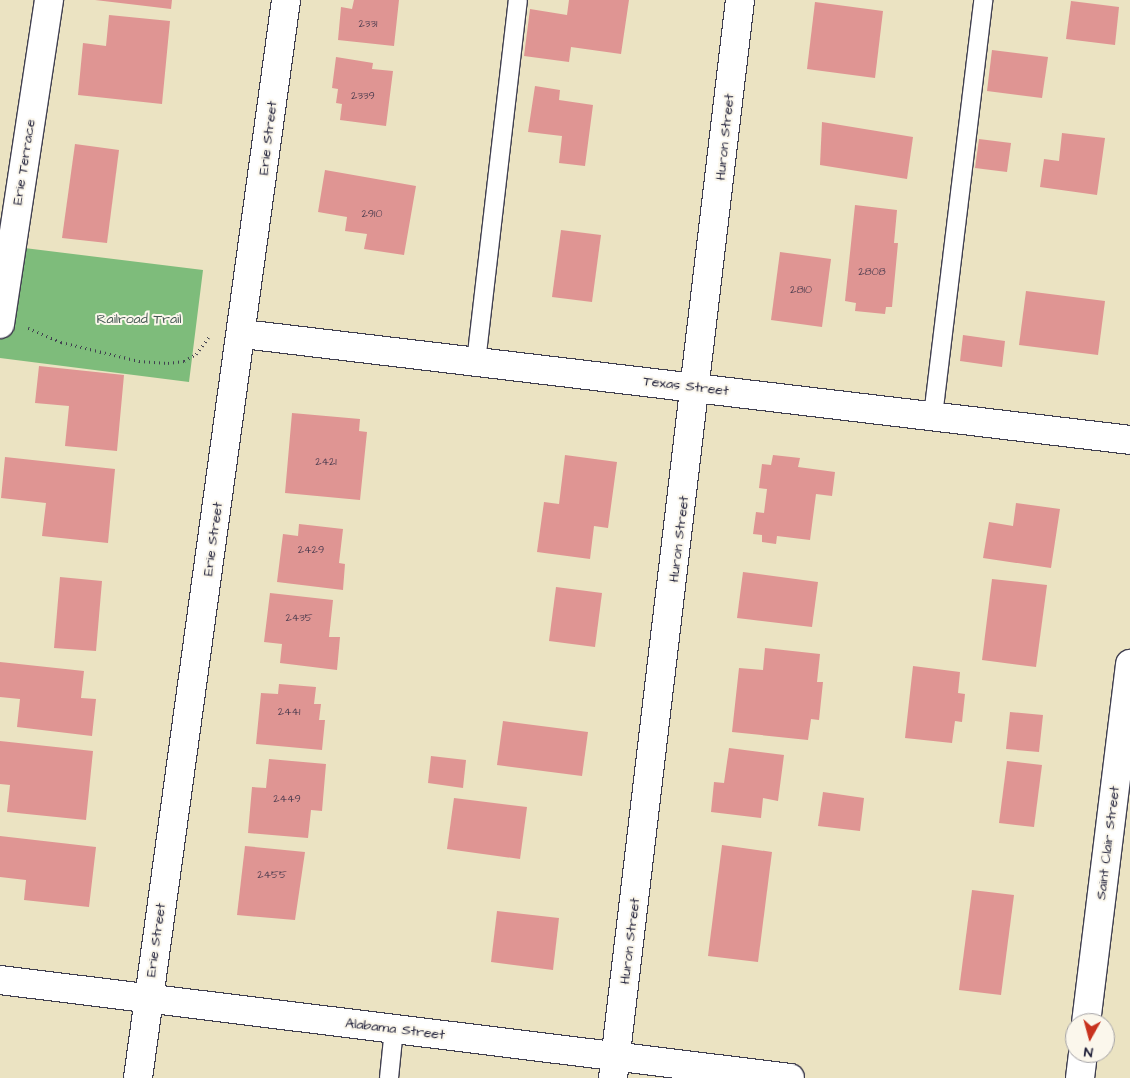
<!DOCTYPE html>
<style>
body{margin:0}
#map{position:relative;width:1130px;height:1078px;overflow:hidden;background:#ebe3c2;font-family:"Architects Daughter",sans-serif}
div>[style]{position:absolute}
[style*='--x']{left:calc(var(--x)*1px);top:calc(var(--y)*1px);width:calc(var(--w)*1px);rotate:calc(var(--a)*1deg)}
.forest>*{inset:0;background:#7ebc7b}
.building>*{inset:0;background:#df9593}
.path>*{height:3px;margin-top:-1.5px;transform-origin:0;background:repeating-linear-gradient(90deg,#403f4f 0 1px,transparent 0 5px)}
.roads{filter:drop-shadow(1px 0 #403f4f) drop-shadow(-1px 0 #403f4f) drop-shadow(0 1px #403f4f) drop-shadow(0 -1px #403f4f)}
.service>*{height:18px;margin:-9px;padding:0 9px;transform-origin:9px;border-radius:9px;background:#fff}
.minor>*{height:28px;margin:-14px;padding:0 14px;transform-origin:14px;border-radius:14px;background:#fff}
.secondary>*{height:28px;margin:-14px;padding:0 14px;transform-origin:14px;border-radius:14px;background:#fff}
span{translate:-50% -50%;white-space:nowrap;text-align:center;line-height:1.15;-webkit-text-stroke:4px #fbf7ec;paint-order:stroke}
.number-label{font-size:11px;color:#513f51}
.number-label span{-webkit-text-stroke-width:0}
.street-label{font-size:14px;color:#22223b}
.park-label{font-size:14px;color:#475a55}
.north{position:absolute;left:1065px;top:1013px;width:50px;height:50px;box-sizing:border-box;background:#fbf7ec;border:1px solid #a4a2a5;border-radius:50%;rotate:187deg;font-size:14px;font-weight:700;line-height:20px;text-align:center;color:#22223b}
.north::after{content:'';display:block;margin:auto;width:18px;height:22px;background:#c8321e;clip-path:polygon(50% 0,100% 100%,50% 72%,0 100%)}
</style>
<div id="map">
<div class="forest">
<div style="clip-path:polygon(0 245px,203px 270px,189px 382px,0 358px)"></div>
</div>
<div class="building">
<div style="clip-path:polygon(95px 0,172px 0,171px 9px)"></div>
<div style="clip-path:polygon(354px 0,399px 0,394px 46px,338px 40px,341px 7px,352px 9px)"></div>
<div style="clip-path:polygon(569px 0,629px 0,621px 54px,571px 47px,569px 62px,524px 56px,530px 9px,567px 15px)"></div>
<div style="clip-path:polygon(1071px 1px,1119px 7px,1115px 45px,1066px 39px)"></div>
<div style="clip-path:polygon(815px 2px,883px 11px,875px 78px,807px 69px)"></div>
<div style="clip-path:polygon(109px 15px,170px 21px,162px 104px,78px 95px,83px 43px,106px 46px)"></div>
<div style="clip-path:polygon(992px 50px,1048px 57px,1042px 98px,987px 91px)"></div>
<div style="clip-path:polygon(336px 57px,373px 63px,372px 69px,393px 71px,386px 126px,340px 120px,342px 104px,336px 103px,338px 89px,332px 88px)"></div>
<div style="clip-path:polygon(535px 86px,560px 90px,559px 100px,593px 105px,585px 166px,559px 163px,562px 136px,528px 132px)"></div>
<div style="clip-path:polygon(822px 122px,913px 137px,907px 179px,820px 165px)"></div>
<div style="clip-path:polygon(1062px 133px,1105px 138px,1097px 195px,1040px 187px,1044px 159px,1059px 161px)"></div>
<div style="clip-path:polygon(979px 139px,1011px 143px,1007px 172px,975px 168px)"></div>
<div style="clip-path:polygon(75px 144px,119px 150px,107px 243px,62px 238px)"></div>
<div style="clip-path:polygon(325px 170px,416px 186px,404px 255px,364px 249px,367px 234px,345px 231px,347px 217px,318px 212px)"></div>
<div style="clip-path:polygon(855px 205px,897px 210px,894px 243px,898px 243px,892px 307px,886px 307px,885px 314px,855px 311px,856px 303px,845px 301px)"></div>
<div style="clip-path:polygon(561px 230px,601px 235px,592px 302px,552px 297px)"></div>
<div style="clip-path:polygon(780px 252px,831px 259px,822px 327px,771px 320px)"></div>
<div style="clip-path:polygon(1026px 291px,1105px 301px,1098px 355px,1019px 345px)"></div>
<div style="clip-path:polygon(963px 335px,1005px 341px,1002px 367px,960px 361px)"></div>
<div style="clip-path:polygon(39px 366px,124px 375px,117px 451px,65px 446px,69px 406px,35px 403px)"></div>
<div style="clip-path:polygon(292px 413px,360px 419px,359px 431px,367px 432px,360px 500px,285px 493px)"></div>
<div style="clip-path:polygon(565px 455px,617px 462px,608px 528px,594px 526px,590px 559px,537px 552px,544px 502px,559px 504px)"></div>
<div style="clip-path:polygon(773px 455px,800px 458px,798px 467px,835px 472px,832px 496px,816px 494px,810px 540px,777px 536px,776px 544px,762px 542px,762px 535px,753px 534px,756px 512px,764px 513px,767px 489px,759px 488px,762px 464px,771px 465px)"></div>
<div style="clip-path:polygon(5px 457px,115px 469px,108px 543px,42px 536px,46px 503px,1px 498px)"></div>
<div style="clip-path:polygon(1016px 503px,1060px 509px,1051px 568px,983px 558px,989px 522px,1013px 526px)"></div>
<div style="clip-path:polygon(299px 524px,343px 529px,339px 563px,345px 564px,343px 590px,277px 582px,283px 534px,298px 536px)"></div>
<div style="clip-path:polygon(743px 572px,818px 582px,812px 627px,737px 618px)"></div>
<div style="clip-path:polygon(60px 577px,102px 581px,96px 651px,54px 648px)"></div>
<div style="clip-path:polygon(992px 579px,1047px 585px,1036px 667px,982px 660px)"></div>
<div style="clip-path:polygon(556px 587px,602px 593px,595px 647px,549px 641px)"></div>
<div style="clip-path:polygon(270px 593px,333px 600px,329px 637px,340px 637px,337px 670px,280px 663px,282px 644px,264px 642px)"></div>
<div style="clip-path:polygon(765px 648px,820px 654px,817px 682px,823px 682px,819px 720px,811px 719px,808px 740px,732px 732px,739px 668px,763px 670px)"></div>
<div style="clip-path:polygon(0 662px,84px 671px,81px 698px,96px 699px,92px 736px,17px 727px,20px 699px,0 697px)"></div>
<div style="clip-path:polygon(913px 666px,960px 672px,958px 693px,965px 694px,962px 722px,955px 721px,952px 743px,905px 738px)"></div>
<div style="clip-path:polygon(279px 684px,316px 687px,314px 704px,321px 704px,319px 720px,325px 720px,322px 750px,256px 744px,261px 693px,278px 694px)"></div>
<div style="clip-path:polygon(1010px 712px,1043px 715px,1039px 752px,1006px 749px)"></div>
<div style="clip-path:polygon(503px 721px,588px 732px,582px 776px,497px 765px)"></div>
<div style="clip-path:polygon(0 741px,93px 751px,86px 820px,7px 812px,10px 785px,0 784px)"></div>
<div style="clip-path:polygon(729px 748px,784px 755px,778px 801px,763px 798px,761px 818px,711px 812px,714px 782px,724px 783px)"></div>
<div style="clip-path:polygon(431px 756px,466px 760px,463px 788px,428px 783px)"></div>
<div style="clip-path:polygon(269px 759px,326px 764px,322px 811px,311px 810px,308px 838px,248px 833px,252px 787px,266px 788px)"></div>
<div style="clip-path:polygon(1007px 761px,1042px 765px,1034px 827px,999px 823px)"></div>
<div style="clip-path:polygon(823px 792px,864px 798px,860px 831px,818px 826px)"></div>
<div style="clip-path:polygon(454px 798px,527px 807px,520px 859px,447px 849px)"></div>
<div style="clip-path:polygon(0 836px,96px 847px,89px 907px,24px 900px,26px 880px,0 877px)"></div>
<div style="clip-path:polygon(722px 845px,772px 852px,758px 962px,708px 956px)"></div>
<div style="clip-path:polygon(245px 846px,305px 852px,295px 920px,237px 915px)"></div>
<div style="clip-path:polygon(972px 890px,1014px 895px,1001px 995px,959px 990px)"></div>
<div style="clip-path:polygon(497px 911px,559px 918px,553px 970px,491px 962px)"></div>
</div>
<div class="path">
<div style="--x:28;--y:328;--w:36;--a:23"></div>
<div style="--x:61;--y:342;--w:80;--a:13.7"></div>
<div style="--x:139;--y:361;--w:29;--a:4"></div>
<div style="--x:168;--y:363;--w:16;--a:-7"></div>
<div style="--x:184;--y:361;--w:14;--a:-30"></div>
<div style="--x:196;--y:354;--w:21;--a:-53"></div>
</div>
<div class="roads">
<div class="service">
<div style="--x:476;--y:362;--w:364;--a:-83.4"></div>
<div style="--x:933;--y:416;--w:419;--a:-83.1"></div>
<div style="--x:389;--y:1078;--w:49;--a:-84.2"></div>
</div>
<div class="minor">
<div style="--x:0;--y:324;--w:328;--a:-81.4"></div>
<div style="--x:243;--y:334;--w:893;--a:6.81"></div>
<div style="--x:1086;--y:1023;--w:362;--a:-83"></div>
<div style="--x:138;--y:1078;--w:1088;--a:-82.18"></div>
<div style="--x:613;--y:1078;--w:1085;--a:-83.28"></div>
<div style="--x:1080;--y:1078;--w:25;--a:-83"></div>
</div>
<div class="secondary">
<div style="--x:0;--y:980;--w:796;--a:7.07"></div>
</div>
</div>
<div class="number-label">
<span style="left:368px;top:24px">2331</span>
<span style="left:363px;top:96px">2339</span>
<span style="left:372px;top:214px">2910</span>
<span style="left:872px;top:272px">2808</span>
<span style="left:801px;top:290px">2810</span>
<span style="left:326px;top:462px">2421</span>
<span style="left:311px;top:550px">2429</span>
<span style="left:299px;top:618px">2435</span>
<span style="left:289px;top:712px">2441</span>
<span style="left:287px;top:799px">2449</span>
<span style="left:272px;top:875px">2455</span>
</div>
<div class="street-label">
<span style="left:725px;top:137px;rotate:-84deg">Huron Street</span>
<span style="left:268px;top:138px;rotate:-83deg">Erie Street</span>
<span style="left:24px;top:162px;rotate:-81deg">Erie Terrace</span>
<span style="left:686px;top:386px;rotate:7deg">Texas Street</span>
<span style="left:213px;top:539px;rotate:-82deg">Erie Street</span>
<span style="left:679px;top:539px;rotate:-83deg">Huron Street</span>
<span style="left:1108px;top:843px;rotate:-83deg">Saint Clair Street</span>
<span style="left:156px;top:940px;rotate:-82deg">Erie Street</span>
<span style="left:630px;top:941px;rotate:-83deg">Huron Street</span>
<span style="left:395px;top:1029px;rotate:7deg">Alabama Street</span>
</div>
<div class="park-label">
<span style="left:139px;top:319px">Railroad Trail</span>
</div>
<div class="north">N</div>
</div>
